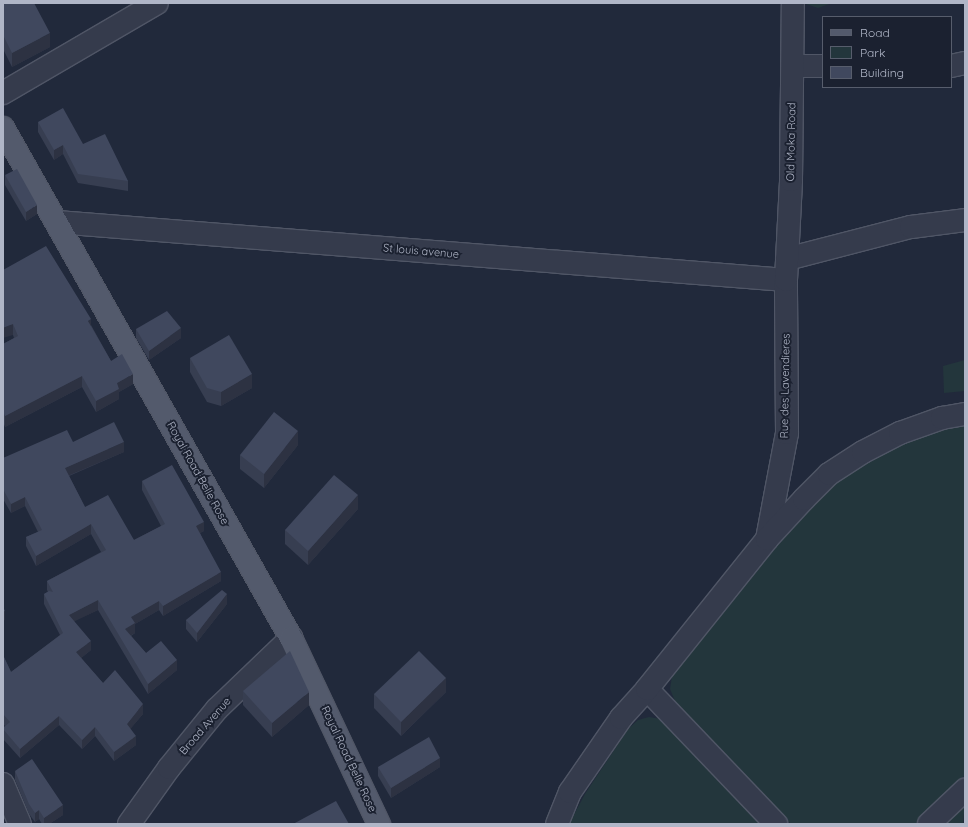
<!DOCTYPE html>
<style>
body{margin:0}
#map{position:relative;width:968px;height:827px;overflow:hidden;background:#21293b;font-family:Quicksand,sans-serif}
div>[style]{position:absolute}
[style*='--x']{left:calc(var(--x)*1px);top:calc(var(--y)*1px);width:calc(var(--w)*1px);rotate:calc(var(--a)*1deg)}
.green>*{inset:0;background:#23363c}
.roads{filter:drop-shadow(1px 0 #505666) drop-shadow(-1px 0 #505666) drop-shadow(0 1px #505666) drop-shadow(0 -1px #505666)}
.minor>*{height:22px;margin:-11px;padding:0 11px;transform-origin:11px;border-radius:11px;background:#353b4c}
.major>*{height:22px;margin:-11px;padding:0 11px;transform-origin:11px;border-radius:11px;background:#535a6c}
.wall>*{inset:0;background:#373e51}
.shaded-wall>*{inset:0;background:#2d3242}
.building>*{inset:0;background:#40485e}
span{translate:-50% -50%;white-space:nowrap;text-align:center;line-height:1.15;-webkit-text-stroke:4px #1b2130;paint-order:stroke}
.street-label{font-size:11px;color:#b0b6c7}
.frame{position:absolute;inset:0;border:4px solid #b0b6c7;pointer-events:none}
.legend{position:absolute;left:822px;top:16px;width:130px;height:72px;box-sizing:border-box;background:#1b2130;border:1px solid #575d6c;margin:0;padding:5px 7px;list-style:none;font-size:12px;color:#b0b6c7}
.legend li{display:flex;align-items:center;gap:8px;height:20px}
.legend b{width:20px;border:1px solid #575d6c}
</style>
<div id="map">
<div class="green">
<div style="clip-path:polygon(803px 3px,832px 3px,818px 8px)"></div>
<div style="clip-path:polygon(965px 360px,965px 391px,944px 393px,943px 366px)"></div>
<div style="clip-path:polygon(965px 424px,965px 775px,915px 824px,791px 824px,675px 701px,670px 689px,672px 676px,776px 547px,836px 481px,882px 452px,931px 431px)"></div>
<div style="clip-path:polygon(649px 717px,661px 719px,762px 824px,569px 824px,585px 794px,628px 729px,638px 720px)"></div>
<div style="clip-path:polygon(965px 804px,963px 824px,944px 824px)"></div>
</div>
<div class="roads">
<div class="minor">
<div style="--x:793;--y:66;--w:30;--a:0"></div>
<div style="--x:951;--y:66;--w:14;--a:-12"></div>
<div style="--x:3;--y:93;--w:178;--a:-30.3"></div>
<div style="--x:57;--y:222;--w:731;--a:4.55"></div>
<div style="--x:787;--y:259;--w:128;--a:-14.5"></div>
<div style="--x:911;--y:227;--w:54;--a:-7.4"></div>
<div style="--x:767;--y:539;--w:108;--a:-79.3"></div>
<div style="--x:787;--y:433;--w:153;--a:-90.4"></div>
<div style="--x:786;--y:280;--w:100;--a:-87.1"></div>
<div style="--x:791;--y:180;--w:177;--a:-89.4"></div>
<div style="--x:647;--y:689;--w:187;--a:46.3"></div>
<div style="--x:3;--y:784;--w:43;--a:67"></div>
<div style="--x:129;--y:824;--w:69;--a:-54.5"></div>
<div style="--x:169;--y:768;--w:76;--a:-50.9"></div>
<div style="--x:217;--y:709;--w:103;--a:-43.8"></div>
<div style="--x:557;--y:824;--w:35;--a:-68"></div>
<div style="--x:570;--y:792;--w:90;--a:-55.4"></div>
<div style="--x:621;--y:718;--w:39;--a:-48"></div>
<div style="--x:647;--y:689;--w:192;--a:-51.3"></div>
<div style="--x:767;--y:539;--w:54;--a:-47.2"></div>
<div style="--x:804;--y:499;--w:35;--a:-45"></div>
<div style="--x:829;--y:474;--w:40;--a:-32.9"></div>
<div style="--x:863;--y:452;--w:42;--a:-27.2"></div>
<div style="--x:900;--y:433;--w:45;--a:-19.7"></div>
<div style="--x:942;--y:418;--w:23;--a:-10"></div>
<div style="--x:929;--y:824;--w:50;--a:-43.4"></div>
</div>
<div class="major">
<div style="--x:3;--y:128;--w:586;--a:60.55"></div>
<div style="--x:291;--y:638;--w:206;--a:64.7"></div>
</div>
</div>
<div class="wall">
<div style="clip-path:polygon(3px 3px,50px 47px,12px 67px,3px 49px)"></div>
<div style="clip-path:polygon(38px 122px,83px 144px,128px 181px,128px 191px,78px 183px,63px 154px,54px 160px,38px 132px)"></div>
<div style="clip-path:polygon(5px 175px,37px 214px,26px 221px,5px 185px)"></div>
<div style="clip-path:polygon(3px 270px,91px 325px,111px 361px,133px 384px,119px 392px,119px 399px,96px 412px,82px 387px,5px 427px,3px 422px,3px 344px,14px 338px,13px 335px)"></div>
<div style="clip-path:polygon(136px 329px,181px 338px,149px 360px,136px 338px)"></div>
<div style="clip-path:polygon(190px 358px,252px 388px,221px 406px,207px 402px,190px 372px)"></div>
<div style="clip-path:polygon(73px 442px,124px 452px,69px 476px,85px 507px,134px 540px,161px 526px,142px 490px,142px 481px,204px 531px,200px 533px,221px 581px,163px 616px,159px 610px,135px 624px,135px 633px,131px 636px,146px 653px,177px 670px,148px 694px,98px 610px,74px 621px,91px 650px,81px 658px,103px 683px,143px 714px,130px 729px,136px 745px,114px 761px,95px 736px,82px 749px,59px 725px,20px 758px,3px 739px,3px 728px,5px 726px,3px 724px,3px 655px,11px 672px,60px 635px,44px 604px,44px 594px,48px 592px,47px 590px,47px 581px,101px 552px,91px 534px,36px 566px,26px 546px,26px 537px,38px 532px,25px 506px,11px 513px,3px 499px,3px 458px)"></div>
<div style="clip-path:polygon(298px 445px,264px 488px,240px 469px,240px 455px)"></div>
<div style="clip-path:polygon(358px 509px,308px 565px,285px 544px,285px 530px)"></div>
<div style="clip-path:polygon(227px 604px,197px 642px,186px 629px,186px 620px)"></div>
<div style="clip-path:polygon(243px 691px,309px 705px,272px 737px,243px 705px)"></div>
<div style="clip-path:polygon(446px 692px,401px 736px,374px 708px,374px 694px)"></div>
<div style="clip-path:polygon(378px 767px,440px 767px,391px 798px,378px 776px)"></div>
<div style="clip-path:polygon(15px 771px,63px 815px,49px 824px,42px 824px,39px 819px,35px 822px,29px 814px,15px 780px)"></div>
</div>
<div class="shaded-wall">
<div style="clip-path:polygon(50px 33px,50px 47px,12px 67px,12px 53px)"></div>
<div style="clip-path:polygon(63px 145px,63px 154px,54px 160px,54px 150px)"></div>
<div style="clip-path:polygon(37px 205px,37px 214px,26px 221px,26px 212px)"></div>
<div style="clip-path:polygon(91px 319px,91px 330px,88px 321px)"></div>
<div style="clip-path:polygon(13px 324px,13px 335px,3px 338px,3px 328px)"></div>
<div style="clip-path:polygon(181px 328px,181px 338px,149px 360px,149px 351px)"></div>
<div style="clip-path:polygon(133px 374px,133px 384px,119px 392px,119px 399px,96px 412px,96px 401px,117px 383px)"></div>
<div style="clip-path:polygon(252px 374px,252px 388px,221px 406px,221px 392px)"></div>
<div style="clip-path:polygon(82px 376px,82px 387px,5px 427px,5px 416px)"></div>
<div style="clip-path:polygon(298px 431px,298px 445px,264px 488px,264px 474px)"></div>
<div style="clip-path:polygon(124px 442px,124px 452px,65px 477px,65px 468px)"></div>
<div style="clip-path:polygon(358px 495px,358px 509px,308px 565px,308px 551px)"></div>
<div style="clip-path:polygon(25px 497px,25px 506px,11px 513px,11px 504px)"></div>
<div style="clip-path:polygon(204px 522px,204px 531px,196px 535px,196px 526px)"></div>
<div style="clip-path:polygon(91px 524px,91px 534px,36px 566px,36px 556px)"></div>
<div style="clip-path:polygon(221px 572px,221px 581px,163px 616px,163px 606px)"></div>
<div style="clip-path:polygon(227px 594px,227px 604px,197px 642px,197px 633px)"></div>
<div style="clip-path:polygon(98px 600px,98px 610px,69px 624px,69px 615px)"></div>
<div style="clip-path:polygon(159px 601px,159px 610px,135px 624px,135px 633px,125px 639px,125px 629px,131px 617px)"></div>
<div style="clip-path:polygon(5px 611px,5px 620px,3px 621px,3px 612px)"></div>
<div style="clip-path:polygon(91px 641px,91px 650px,76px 662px,76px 652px)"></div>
<div style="clip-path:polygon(177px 660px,177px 670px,148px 694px,148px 684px)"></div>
<div style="clip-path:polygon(446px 678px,446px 692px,401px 736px,401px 722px)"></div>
<div style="clip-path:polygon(309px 692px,309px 705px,272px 737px,272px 723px)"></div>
<div style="clip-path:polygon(143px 704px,143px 714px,127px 733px,127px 724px)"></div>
<div style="clip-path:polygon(59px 716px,59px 725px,20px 758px,20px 749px)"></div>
<div style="clip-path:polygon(95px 727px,95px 736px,82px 749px,82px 740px)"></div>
<div style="clip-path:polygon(136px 736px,136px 745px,114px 761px,114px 752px)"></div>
<div style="clip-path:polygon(440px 758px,440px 767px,391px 798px,391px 788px)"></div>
<div style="clip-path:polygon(63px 805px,63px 815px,49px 824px,44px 824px,44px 818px)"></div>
<div style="clip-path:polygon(39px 810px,39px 819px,35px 822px,35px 813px)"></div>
</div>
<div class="building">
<div style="clip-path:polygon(3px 3px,34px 3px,50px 33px,12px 53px,3px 35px)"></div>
<div style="clip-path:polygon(63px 108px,83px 144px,105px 134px,128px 181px,78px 174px,63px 145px,54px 150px,38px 122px)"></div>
<div style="clip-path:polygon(17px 169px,37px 205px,26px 212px,5px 175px)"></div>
<div style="clip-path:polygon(46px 246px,91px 319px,88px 321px,111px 361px,122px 354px,133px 374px,117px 383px,119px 389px,96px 401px,82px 376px,5px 416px,3px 412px,3px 344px,18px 336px,13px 324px,3px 328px,3px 270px)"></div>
<div style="clip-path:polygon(167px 311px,181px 328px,149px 351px,136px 329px)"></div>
<div style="clip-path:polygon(229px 335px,252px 374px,221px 392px,207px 388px,190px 358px)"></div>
<div style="clip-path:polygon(274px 412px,298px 431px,264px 474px,240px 455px)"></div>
<div style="clip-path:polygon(114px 422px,124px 442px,65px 468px,85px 507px,108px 495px,134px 540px,165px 524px,142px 481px,172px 465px,204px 522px,196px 526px,221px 572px,163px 606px,159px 601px,131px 617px,135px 623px,125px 629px,146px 653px,161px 641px,177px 660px,148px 684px,98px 600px,69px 615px,91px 641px,76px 652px,103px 683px,115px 670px,143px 704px,127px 724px,136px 736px,114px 752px,95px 727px,82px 740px,59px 716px,20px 749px,3px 729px,3px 728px,10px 722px,3px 714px,3px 655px,11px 672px,63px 633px,44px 594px,49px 591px,53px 592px,47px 581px,106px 550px,91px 524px,36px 556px,26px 537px,42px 530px,25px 497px,11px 504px,3px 489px,3px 458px,67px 430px,73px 442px)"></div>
<div style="clip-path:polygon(334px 475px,358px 495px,308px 551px,285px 530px)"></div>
<div style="clip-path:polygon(222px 590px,227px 594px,197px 633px,186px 620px)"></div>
<div style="clip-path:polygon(3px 607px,5px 611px,3px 612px)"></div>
<div style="clip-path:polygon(290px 651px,309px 692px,272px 723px,243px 691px)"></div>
<div style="clip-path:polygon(419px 651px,446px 678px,401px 722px,374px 694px)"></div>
<div style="clip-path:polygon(429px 737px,440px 758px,391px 788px,378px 767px)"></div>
<div style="clip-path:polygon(32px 759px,63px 805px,44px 818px,39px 810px,35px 813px,29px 804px,15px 771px)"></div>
<div style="clip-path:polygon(336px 801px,349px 824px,293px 824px)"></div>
</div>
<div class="street-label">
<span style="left:791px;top:142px;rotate:-89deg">Old Moka Road</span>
<span style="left:421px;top:251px;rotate:5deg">St louis avenue</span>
<span style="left:785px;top:386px;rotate:-89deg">Rue des Lavendieres</span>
<span style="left:198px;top:473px;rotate:61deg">Royal Road Belle Rose</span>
<span style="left:205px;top:726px;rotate:-49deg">Broad Avenue</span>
<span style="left:349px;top:759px;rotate:65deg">Royal Road Belle Rose</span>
</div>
<div class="frame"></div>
<ul class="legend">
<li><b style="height:5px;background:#535a6c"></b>Road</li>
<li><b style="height:11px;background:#23363c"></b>Park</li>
<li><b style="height:11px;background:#40485e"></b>Building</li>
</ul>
</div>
